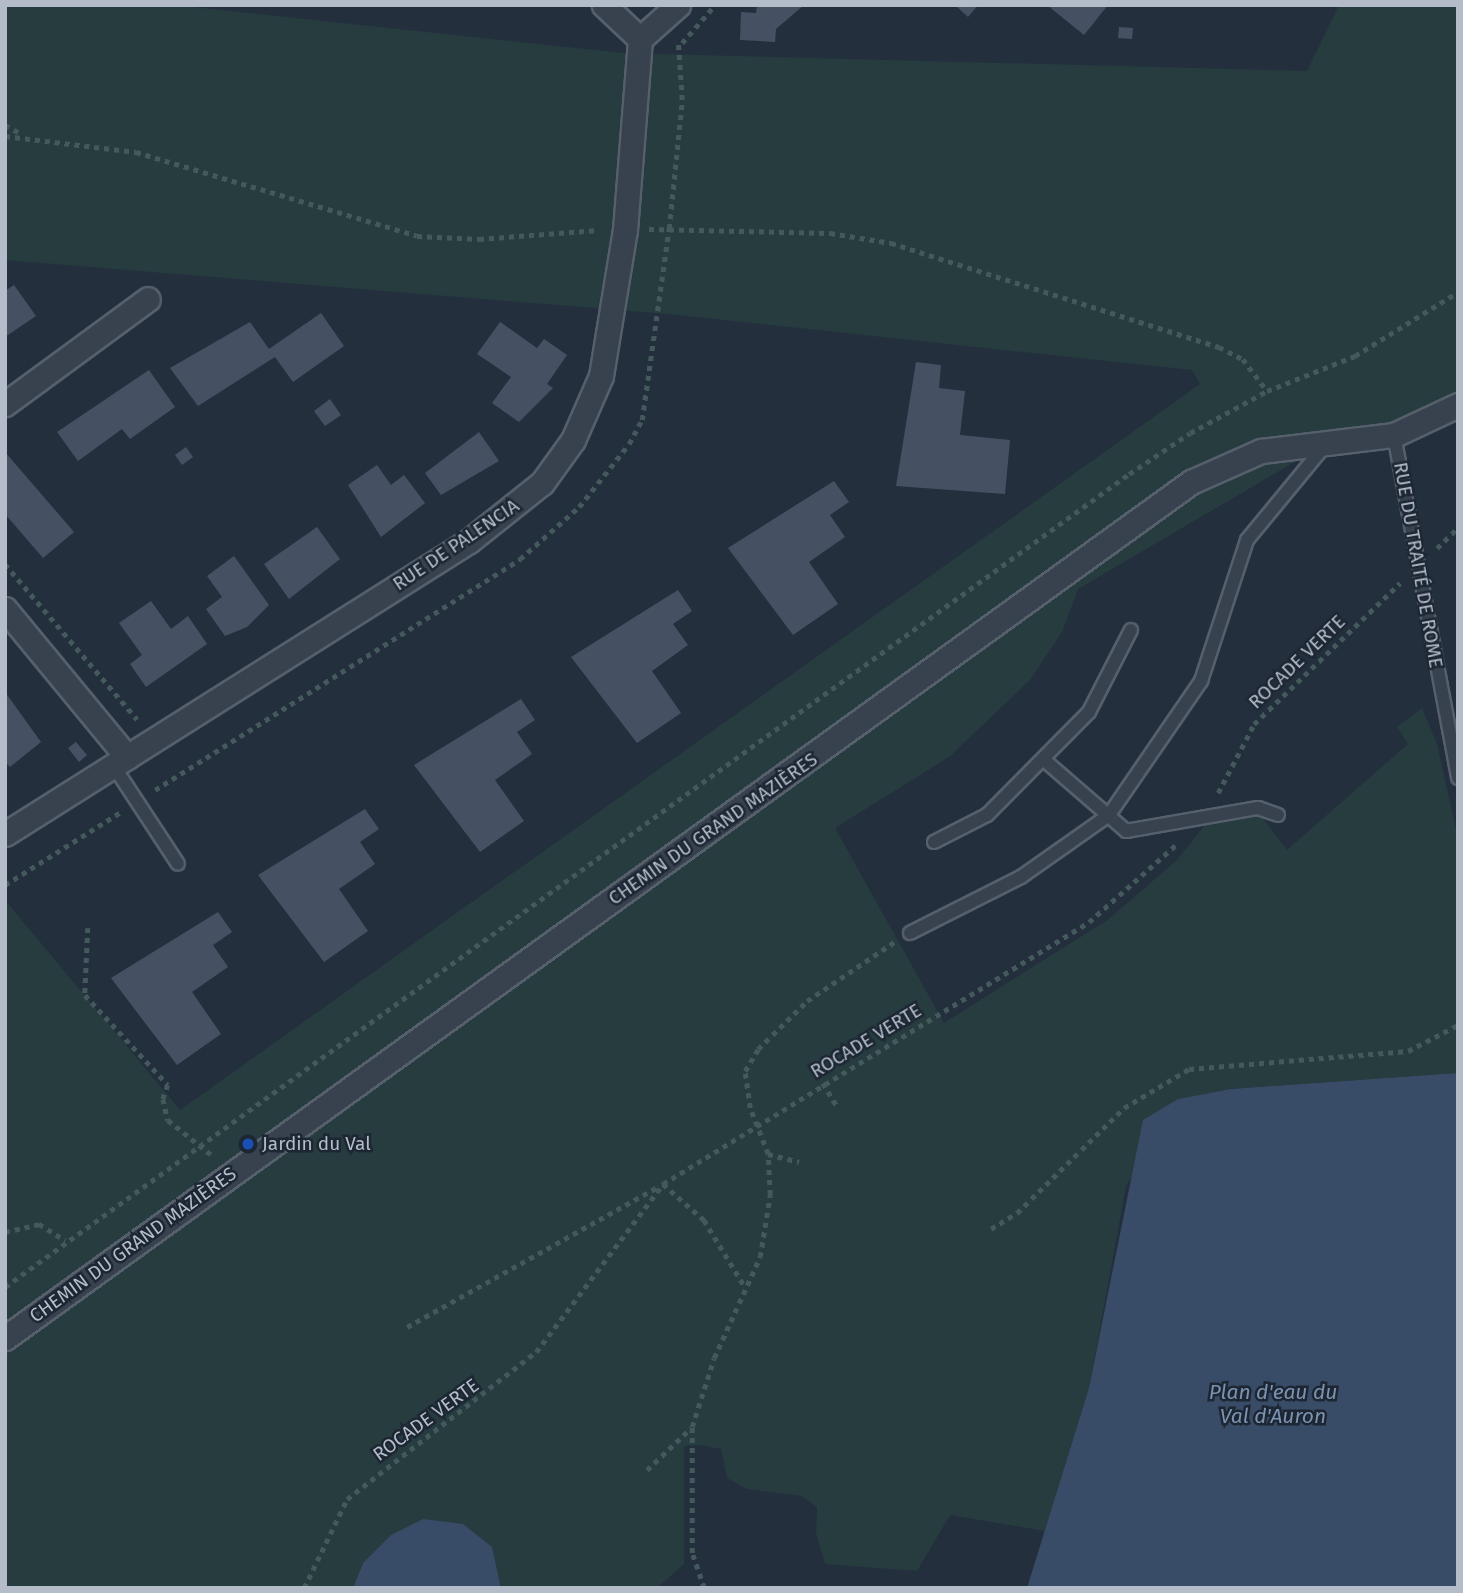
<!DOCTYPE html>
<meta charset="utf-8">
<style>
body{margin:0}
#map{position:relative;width:1463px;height:1593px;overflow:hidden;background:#242f3e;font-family:"Fira Sans",sans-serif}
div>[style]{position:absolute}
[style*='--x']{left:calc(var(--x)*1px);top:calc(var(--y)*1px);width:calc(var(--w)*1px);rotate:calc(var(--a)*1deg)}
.green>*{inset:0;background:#263c3f}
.water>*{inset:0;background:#394c67}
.building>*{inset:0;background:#455162}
.path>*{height:4.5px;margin-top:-2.25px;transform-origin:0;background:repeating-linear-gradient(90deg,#44595c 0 5px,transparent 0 10px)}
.roads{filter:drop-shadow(2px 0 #565f6c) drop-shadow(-2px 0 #565f6c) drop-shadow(0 2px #565f6c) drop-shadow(0 -2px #565f6c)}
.lane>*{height:12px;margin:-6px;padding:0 6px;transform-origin:6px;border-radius:6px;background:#38414e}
.street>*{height:23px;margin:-11.5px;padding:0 11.5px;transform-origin:11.5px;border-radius:11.5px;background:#38414e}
.dots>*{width:19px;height:19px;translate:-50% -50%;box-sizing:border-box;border:4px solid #1d2633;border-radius:50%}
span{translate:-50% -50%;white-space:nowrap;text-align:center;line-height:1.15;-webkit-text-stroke:5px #1d2633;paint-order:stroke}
.street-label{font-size:19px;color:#b4bcc9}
.poi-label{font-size:19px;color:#b4bcc9}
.left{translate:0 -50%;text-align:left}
.water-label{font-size:21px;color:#7c92b1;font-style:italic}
.frame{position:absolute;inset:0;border:7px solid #b4bcc9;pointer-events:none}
</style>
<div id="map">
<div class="green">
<div style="clip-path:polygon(5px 5px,175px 5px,623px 53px,1307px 71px,1339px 5px,1458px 5px,1458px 405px,1327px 443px,1078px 589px,1062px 632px,1030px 680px,949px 757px,835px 828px,944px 1023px,1109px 919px,1177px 860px,1205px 825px,1258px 812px,1287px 850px,1408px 744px,1397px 727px,1422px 708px,1437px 744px,1458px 838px,1458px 1073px,1231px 1089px,1178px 1099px,1126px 1186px,1089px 1388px,1045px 1531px,950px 1515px,917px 1571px,825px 1564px,816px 1533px,817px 1507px,802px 1496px,747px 1489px,727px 1478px,721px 1449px,700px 1445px,684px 1446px,684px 1564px,657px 1588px,501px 1588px,492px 1547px,423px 1519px,391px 1535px,363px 1563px,353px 1588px,5px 1588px,5px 900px,180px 1110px,1200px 384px,1192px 370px,668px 314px,5px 260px)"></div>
</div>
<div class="water">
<div style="clip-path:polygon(1458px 1073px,1458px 1588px,1027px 1588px,1089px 1388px,1143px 1120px,1178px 1099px,1231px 1089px)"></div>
<div style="clip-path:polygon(423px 1519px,463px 1524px,492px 1547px,501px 1588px,353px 1588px,363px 1563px,391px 1535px)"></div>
</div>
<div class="building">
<div style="clip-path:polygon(757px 5px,804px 5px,776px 29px,775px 42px,740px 40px,741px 12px,756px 13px)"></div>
<div style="clip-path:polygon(955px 5px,978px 5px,968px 17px)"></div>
<div style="clip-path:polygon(1047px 5px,1108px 5px,1084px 35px)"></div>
<div style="clip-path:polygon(1119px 27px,1133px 28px,1132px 39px,1118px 38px)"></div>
<div style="clip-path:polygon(14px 285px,36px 316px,5px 337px,5px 291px)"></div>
<div style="clip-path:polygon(321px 313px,344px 346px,293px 382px,275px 357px,198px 406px,170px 368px,250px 322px,269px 349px)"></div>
<div style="clip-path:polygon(500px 322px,537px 348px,544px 339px,567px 355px,547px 384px,553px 388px,519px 422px,492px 403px,511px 377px,477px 354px)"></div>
<div style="clip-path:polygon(916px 362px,941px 365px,939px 388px,965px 391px,960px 435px,1010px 440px,1005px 494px,896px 486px)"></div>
<div style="clip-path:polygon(149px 370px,175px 407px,130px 439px,122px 429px,78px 461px,57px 432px)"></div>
<div style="clip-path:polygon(330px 399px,341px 415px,325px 426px,314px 411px)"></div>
<div style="clip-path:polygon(479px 432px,499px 461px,441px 495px,425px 473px)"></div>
<div style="clip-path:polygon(186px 447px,193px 457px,182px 465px,175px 455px)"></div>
<div style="clip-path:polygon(5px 452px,74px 532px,43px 558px,5px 514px)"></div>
<div style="clip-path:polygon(377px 465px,391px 485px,404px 475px,425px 503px,381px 537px,348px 485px)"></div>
<div style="clip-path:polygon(834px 481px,849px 502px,830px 515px,845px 537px,809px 562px,838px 604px,793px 635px,728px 548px)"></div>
<div style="clip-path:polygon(317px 527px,340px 559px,289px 599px,264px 564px)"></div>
<div style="clip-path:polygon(234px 556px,269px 605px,247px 627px,225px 636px,206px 609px,222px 597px,207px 576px)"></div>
<div style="clip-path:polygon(678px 590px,692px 611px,673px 624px,688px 645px,652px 671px,681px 713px,637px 743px,571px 657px)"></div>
<div style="clip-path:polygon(151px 601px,171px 629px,188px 616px,207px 644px,146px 687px,130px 664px,142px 655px,119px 623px)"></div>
<div style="clip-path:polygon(5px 692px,41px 742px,10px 767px,5px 762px)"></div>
<div style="clip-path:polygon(521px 699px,535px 720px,517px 732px,532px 754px,495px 780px,524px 821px,480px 852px,414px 765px)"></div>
<div style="clip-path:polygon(76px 742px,87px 755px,79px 762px,68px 748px)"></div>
<div style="clip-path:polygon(365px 809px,379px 829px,360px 842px,375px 864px,339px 889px,368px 931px,324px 962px,258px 875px)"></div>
<div style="clip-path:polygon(218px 912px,232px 932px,213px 945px,228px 967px,192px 992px,221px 1034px,177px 1065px,111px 978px)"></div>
</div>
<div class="path">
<div style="--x:682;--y:43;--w:50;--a:-49"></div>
<div style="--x:5;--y:125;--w:17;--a:28"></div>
<div style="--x:5;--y:136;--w:132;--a:7"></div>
<div style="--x:136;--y:152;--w:293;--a:16.6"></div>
<div style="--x:417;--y:236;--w:62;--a:2.8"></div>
<div style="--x:479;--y:239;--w:120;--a:-4.3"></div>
<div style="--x:649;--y:229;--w:181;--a:1.3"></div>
<div style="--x:830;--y:233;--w:62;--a:9.3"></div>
<div style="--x:891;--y:243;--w:344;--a:17.6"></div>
<div style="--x:1219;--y:347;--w:27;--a:27"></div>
<div style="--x:1243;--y:359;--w:40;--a:53"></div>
<div style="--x:1437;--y:548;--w:29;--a:-44"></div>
<div style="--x:5;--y:564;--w:204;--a:49.6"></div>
<div style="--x:155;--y:790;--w:432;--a:-32.3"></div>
<div style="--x:520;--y:559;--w:79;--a:-41.4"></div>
<div style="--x:579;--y:507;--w:80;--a:-51.6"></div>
<div style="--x:629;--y:444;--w:27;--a:-62"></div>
<div style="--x:642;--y:420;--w:193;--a:-82"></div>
<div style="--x:669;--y:229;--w:130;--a:-84.2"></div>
<div style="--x:682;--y:100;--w:60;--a:-93.8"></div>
<div style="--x:1218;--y:793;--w:78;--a:-62.4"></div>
<div style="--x:1254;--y:724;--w:203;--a:-44"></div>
<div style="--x:5;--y:885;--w:137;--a:-32.2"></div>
<div style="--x:88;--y:928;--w:67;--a:92.6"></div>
<div style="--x:85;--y:995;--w:122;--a:47.3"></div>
<div style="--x:168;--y:1085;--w:15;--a:110"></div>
<div style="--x:163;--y:1099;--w:22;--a:77"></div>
<div style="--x:168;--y:1120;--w:59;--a:38.8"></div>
<div style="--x:823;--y:1083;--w:29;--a:59"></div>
<div style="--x:768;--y:1154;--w:32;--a:14"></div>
<div style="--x:663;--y:1184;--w:55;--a:41.3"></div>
<div style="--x:704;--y:1220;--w:79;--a:58.5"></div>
<div style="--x:991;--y:1229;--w:31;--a:-32"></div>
<div style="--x:1017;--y:1213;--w:150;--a:-44.5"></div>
<div style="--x:1124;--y:1108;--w:76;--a:-31"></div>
<div style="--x:1189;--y:1069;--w:220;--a:-4.7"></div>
<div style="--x:1408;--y:1051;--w:56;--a:-27.5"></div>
<div style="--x:5;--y:1232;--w:35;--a:-13"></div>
<div style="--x:39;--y:1224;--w:31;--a:32"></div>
<div style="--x:5;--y:1287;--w:1387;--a:-35.88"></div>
<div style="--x:1129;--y:474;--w:73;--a:-33.9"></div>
<div style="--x:1190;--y:433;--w:88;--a:-28.6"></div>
<div style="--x:1267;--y:391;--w:95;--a:-21.7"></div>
<div style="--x:1355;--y:356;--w:121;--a:-31.9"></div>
<div style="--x:407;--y:1327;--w:289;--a:-29.2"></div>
<div style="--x:647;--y:1470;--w:61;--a:-43.7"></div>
<div style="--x:304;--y:1588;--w:99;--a:-64.2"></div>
<div style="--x:347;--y:1499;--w:239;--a:-37.9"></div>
<div style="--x:536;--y:1352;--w:211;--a:-52.9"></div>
<div style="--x:663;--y:1184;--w:500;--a:-31.59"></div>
<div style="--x:1089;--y:922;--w:118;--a:-41.6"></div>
<div style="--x:704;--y:1588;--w:37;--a:-109"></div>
<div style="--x:692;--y:1553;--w:126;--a:-90"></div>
<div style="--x:692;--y:1427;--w:72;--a:-72.3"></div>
<div style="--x:714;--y:1358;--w:111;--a:-65.5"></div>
<div style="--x:760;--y:1257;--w:63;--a:-80.8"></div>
<div style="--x:770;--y:1195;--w:41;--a:-92.8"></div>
<div style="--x:768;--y:1154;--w:49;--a:-111.4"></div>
<div style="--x:750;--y:1108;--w:37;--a:-98"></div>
<div style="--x:745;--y:1071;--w:26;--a:-59"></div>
<div style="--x:758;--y:1049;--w:69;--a:-44.4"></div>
<div style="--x:807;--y:1001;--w:105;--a:-34.1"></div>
</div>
<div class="roads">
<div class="lane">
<div style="--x:1394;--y:435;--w:349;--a:79.4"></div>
<div style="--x:1043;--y:759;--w:110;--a:40.9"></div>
<div style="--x:1126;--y:831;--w:134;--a:-9.9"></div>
<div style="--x:1258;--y:808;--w:21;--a:19"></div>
<div style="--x:113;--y:765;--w:118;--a:56.7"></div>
<div style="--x:934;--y:842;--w:59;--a:-27"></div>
<div style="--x:987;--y:815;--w:145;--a:-45.3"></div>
<div style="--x:1089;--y:712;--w:92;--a:-62.9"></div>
<div style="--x:910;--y:933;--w:124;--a:-26.8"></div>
<div style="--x:1021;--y:877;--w:108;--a:-35.2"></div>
<div style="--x:1109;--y:815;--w:163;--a:-55.5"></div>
<div style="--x:1201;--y:681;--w:148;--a:-71.9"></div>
<div style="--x:1247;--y:540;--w:126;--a:-50.5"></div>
</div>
<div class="street">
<div style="--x:604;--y:5;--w:50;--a:43.4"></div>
<div style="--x:5;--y:404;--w:177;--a:-36.3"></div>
<div style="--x:5;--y:609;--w:192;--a:50.5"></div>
<div style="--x:5;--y:834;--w:549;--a:-32.27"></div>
<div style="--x:469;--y:541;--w:93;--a:-38.5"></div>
<div style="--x:542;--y:483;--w:53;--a:-54.2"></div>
<div style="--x:573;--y:440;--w:70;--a:-66.4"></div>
<div style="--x:601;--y:376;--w:148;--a:-80.7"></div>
<div style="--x:625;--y:230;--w:192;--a:-85.5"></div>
<div style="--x:640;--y:39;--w:51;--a:-41.8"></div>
<div style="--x:5;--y:1338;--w:1463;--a:-35.82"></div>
<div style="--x:1191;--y:482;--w:77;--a:-23.9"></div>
<div style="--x:1261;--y:451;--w:134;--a:-6.9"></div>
<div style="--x:1394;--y:435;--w:71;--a:-25.1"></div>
</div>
</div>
<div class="dots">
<div style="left:248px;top:1144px;background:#1a4fb4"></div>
</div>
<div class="street-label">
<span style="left:456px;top:545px;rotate:-34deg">RUE DE PALENCIA</span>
<span style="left:1418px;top:565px;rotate:80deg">RUE DU TRAITÉ DE ROME</span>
<span style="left:1297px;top:662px;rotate:-44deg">ROCADE VERTE</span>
<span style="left:713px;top:829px;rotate:-35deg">CHEMIN DU GRAND MAZIÈRES</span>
<span style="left:866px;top:1041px;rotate:-31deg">ROCADE VERTE</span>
<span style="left:133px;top:1245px;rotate:-36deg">CHEMIN DU GRAND MAZIÈRES</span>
<span style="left:426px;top:1420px;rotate:-36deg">ROCADE VERTE</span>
</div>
<div class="poi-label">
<span class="left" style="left:262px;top:1144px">Jardin du Val</span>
</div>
<div class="water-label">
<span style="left:1273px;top:1404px">Plan d'eau du<br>Val d'Auron</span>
</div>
<div class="frame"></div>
</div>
